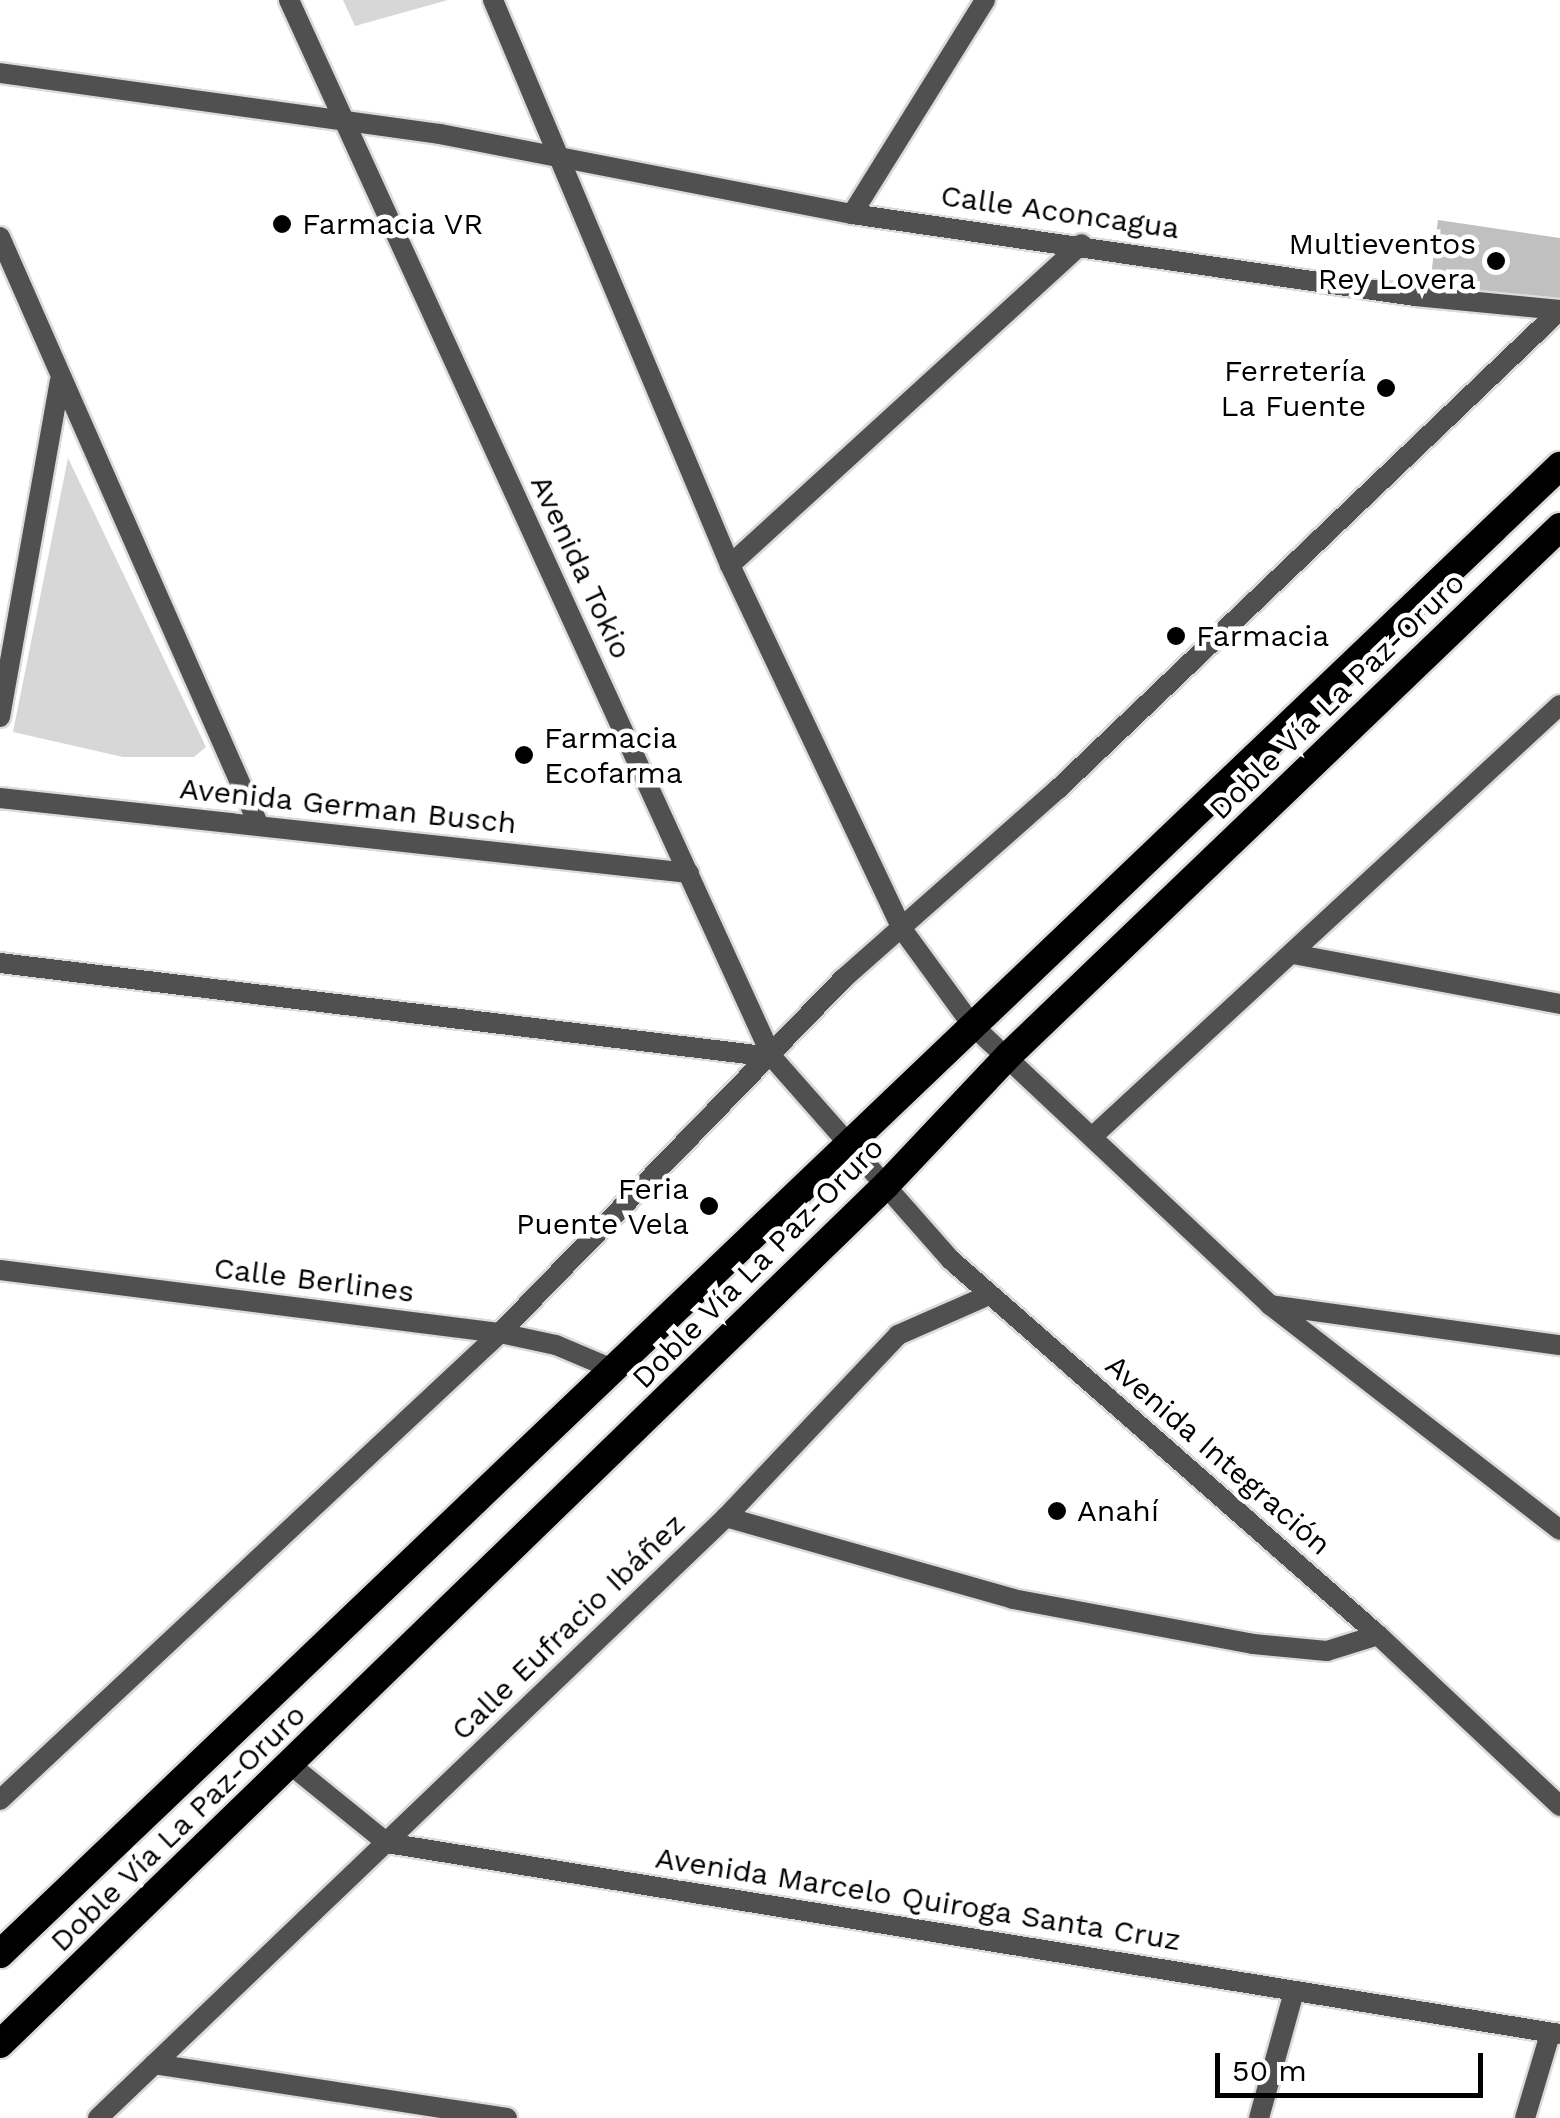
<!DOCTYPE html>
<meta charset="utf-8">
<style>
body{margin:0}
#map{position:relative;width:1560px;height:2118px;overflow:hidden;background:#fff;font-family:"Work Sans",sans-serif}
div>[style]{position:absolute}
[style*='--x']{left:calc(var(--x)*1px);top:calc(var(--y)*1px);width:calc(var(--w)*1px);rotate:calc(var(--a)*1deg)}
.green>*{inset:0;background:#d7d7d7}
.building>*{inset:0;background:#c0c0c0}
.roads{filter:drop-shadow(2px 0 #dbdbdb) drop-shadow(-2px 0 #dbdbdb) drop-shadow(0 2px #dbdbdb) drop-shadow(0 -2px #dbdbdb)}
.minor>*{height:20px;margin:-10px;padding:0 10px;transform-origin:10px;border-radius:10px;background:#505050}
.tertiary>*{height:20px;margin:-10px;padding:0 10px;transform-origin:10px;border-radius:10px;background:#505050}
.trunk>*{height:28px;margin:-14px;padding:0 14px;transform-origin:14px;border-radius:14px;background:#000}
.dots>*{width:28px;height:28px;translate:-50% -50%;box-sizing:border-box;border:5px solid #fff;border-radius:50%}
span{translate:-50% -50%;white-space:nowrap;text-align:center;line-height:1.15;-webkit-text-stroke:9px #fff;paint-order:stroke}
.street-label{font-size:30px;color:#000}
.poi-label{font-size:30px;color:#000}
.left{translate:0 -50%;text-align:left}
.right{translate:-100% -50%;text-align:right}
.scale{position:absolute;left:1215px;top:2053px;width:268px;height:45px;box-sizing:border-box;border:5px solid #000;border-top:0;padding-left:12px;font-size:30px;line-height:35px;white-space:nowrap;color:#000;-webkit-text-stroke:8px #fff;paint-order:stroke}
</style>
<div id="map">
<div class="green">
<div style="clip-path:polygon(343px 0,448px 0,355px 26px)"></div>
<div style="clip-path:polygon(68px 458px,206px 747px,194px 757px,123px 757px,13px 732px)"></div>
</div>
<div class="building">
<div style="clip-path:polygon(1438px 220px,1560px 238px,1560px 302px,1430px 284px)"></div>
</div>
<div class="roads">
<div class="minor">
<div style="--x:0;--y:73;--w:444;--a:7.9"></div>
<div style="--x:440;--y:134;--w:420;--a:11"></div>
<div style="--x:852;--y:214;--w:569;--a:8.29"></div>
<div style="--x:1415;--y:296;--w:146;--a:5.5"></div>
<div style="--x:852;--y:214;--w:252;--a:-58.1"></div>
<div style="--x:0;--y:237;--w:643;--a:66.26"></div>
<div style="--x:730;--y:565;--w:476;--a:-42.4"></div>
<div style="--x:0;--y:717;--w:341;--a:-79.9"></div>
<div style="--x:1293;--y:954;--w:272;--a:10.6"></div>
<div style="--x:0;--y:963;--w:778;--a:6.94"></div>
<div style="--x:1092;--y:1137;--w:637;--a:-42.71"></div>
<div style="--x:0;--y:1270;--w:504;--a:7.18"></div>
<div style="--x:500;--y:1333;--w:57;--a:12.1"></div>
<div style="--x:556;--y:1345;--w:64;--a:23"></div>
<div style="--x:1270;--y:1305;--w:293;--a:7.9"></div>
<div style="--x:726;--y:1517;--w:250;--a:-46.6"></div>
<div style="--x:898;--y:1335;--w:99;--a:-23.7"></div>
<div style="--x:292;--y:1766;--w:122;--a:39"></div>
<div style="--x:387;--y:1843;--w:1188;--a:9.25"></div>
<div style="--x:0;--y:1800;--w:684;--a:-43.05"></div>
<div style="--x:500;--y:1333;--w:493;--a:-45.9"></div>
<div style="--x:843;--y:979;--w:287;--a:-41.5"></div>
<div style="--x:1058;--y:789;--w:692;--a:-43.65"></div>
<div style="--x:154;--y:2064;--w:357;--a:8.7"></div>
<div style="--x:98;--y:2118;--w:869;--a:-43.74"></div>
<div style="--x:726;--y:1517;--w:298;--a:15.9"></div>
<div style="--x:1013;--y:1599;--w:244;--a:10.6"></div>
<div style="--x:1253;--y:1644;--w:74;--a:5.4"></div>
<div style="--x:1327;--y:1651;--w:53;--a:-17.4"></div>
<div style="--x:1259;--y:2118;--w:131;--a:-74.5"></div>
<div style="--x:1525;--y:2118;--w:88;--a:-73.4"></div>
</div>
<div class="tertiary">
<div style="--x:289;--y:0;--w:1162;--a:65.44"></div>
<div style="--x:772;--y:1057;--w:271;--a:48.6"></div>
<div style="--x:951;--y:1260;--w:568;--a:41.29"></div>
<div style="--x:1378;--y:1635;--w:250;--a:43.2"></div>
<div style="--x:493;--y:0;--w:613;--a:67.24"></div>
<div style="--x:730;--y:565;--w:403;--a:64.7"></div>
<div style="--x:902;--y:929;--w:119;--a:53.9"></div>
<div style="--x:972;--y:1025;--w:409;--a:43.2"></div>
<div style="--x:1270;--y:1305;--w:367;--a:37.8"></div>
<div style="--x:0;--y:798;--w:693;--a:6.21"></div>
</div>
<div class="trunk">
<div style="--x:0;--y:1954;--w:2156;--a:-43.65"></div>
<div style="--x:0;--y:2044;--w:1235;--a:-44.11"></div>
<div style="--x:887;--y:1184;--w:178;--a:-46.6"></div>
<div style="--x:1009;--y:1055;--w:763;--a:-43.78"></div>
</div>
</div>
<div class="dots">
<div style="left:282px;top:224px;background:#000"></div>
<div style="left:1496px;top:261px;background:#000"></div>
<div style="left:1386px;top:388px;background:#000"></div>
<div style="left:1176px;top:636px;background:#000"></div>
<div style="left:524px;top:755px;background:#000"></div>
<div style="left:709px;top:1206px;background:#000"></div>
<div style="left:1057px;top:1511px;background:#000"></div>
</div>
<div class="street-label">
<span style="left:1060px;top:212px;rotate:8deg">Calle Aconcagua</span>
<span style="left:581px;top:567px;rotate:65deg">Avenida Tokio</span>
<span style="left:1337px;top:696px;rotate:-44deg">Doble Vía La Paz-Oruro</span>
<span style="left:348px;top:806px;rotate:6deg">Avenida German Busch</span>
<span style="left:758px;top:1263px;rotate:-45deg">Doble Vía La Paz-Oruro</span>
<span style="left:314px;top:1280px;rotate:7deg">Calle Berlines</span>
<span style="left:1218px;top:1455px;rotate:41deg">Avenida Integración</span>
<span style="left:568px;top:1627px;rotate:-44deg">Calle Eufracio Ibáñez</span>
<span style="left:178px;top:1828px;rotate:-44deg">Doble Vía La Paz-Oruro</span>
<span style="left:918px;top:1899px;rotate:9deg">Avenida Marcelo Quiroga Santa Cruz</span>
</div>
<div class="poi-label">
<span class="left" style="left:302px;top:224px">Farmacia VR</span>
<span class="right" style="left:1476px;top:261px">Multieventos<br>Rey Lovera</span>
<span class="right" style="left:1366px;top:388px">Ferretería<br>La Fuente</span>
<span class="left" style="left:1196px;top:636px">Farmacia</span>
<span class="left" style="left:544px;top:755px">Farmacia<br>Ecofarma</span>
<span class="right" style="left:689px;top:1206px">Feria<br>Puente Vela</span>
<span class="left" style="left:1077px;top:1511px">Anahí</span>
</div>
<div class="scale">50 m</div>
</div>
